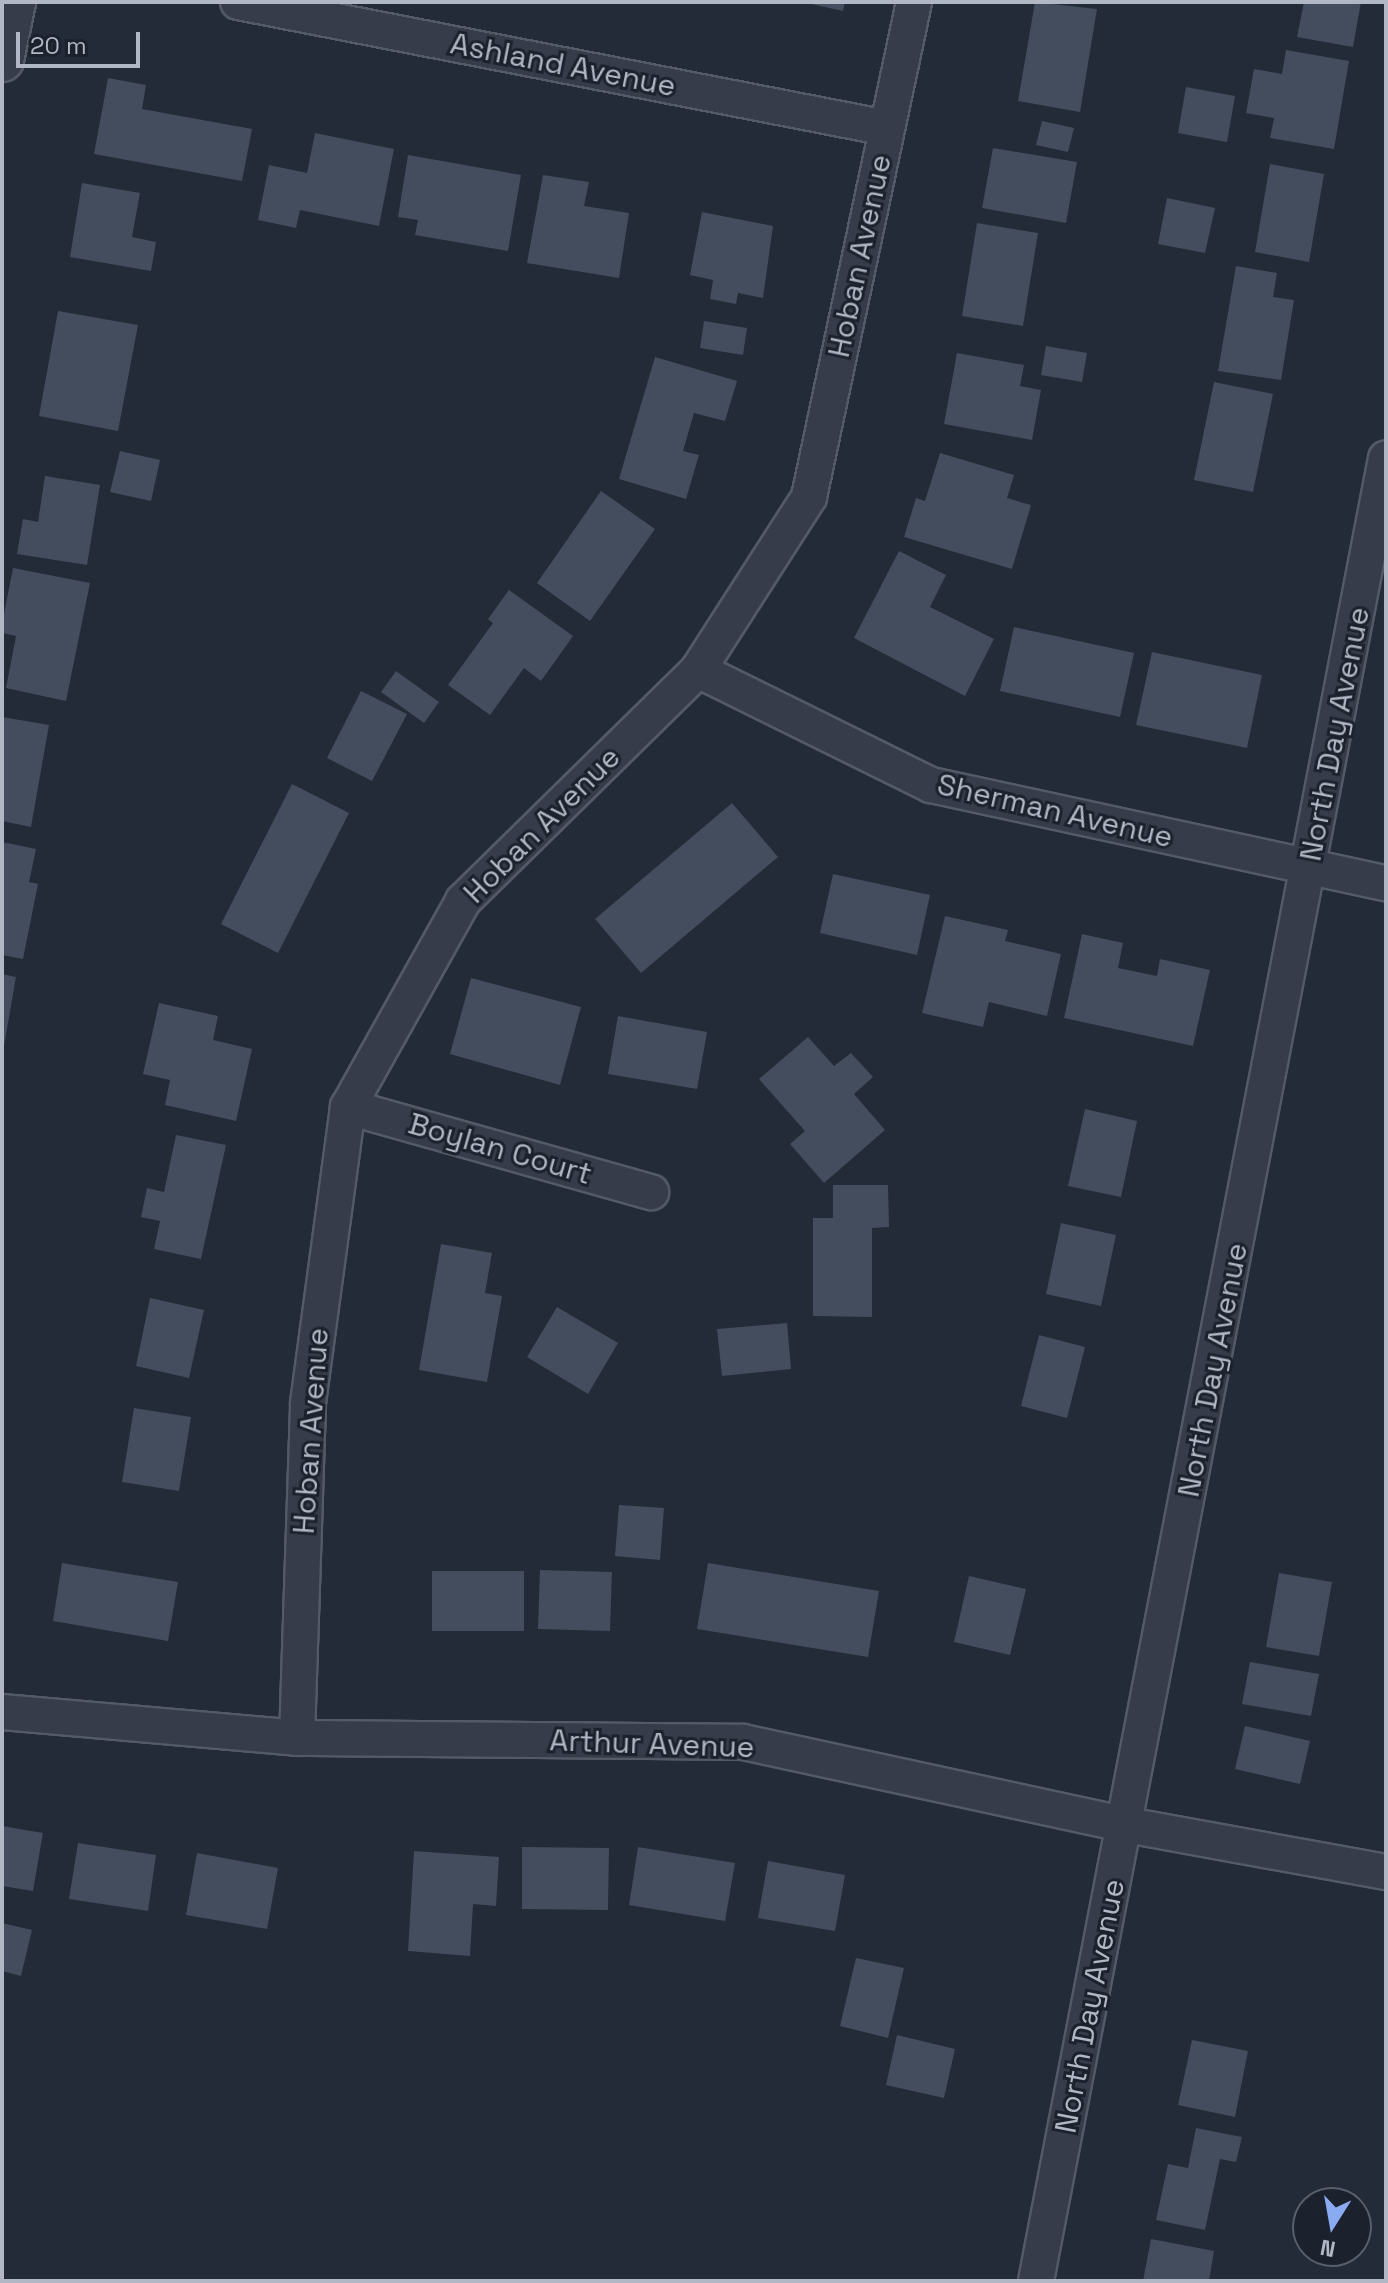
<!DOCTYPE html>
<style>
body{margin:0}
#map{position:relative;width:1388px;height:2283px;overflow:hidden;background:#232a38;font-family:"Space Grotesk",sans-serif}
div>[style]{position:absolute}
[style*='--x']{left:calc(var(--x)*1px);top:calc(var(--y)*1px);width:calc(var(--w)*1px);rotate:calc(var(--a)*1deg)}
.building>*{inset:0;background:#444d5d}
.roads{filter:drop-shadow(2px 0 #545a66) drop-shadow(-2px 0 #545a66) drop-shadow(0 2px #545a66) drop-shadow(0 -2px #545a66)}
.minor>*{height:34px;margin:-17px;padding:0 17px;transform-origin:17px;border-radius:17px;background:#363c49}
.tertiary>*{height:42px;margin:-21px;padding:0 21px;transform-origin:21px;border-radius:21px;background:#363c49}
span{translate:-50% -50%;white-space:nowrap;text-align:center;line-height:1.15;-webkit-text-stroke:6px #1c222d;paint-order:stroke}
.street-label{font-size:30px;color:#b1b7c5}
.frame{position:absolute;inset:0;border:4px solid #b1b7c5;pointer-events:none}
.north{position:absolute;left:1292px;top:2187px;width:80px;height:80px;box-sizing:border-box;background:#1c222d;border:2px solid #585e6a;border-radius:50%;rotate:191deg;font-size:22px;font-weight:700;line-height:32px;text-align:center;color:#b1b7c5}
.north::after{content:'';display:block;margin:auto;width:28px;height:36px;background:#8aaaf1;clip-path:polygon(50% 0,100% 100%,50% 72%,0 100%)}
.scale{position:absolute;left:16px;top:32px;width:124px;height:36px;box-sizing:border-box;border:4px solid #b1b7c5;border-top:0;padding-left:10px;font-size:24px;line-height:28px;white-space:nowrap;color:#b1b7c5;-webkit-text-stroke:6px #1c222d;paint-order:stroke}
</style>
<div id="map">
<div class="building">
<div style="clip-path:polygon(802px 2px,845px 2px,843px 11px)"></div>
<div style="clip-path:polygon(1035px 2px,1097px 9px,1080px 112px,1018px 101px)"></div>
<div style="clip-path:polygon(1304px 2px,1361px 2px,1353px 47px,1297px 37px)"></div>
<div style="clip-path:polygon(1286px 50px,1349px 61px,1334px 149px,1270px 138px,1274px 118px,1246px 113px,1254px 69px,1282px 74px)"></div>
<div style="clip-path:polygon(108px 78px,146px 85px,142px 109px,252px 129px,242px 181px,94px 154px)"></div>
<div style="clip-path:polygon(1186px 87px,1235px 96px,1227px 142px,1178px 133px)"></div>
<div style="clip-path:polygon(1042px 121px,1074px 128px,1068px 152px,1036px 145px)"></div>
<div style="clip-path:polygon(315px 133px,394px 149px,379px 226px,300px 210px,296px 228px,258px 220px,269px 165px,307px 173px)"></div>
<div style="clip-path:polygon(993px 148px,1077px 162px,1066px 223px,982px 208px)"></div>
<div style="clip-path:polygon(408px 155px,521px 175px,508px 251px,415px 235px,418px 220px,398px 217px)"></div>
<div style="clip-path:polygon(1270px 164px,1324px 174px,1309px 262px,1255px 252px)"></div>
<div style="clip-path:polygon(543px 175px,589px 182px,584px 206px,629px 213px,619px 278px,527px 263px)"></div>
<div style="clip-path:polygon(82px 183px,140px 193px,132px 237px,156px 242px,151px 271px,70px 257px)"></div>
<div style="clip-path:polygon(1167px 198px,1215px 208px,1205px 253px,1158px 244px)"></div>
<div style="clip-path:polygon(702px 212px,773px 226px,763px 298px,738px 293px,736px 304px,710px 299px,713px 280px,690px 275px)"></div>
<div style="clip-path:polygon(977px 223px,1038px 233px,1023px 326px,962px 316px)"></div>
<div style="clip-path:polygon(1236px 266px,1277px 273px,1273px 297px,1294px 300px,1281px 380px,1218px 371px)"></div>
<div style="clip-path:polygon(58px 311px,138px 325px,118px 431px,39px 416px)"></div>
<div style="clip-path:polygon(704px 321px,747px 328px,743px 355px,700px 348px)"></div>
<div style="clip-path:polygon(1046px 346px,1087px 353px,1082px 382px,1041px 375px)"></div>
<div style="clip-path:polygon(957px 353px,1024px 365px,1020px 386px,1041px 390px,1032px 440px,944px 424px)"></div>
<div style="clip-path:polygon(655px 357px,737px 381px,725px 421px,694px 413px,683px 451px,699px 455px,686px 499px,619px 479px)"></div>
<div style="clip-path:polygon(1214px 382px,1273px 394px,1253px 492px,1194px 480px)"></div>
<div style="clip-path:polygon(120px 451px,160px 460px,151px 501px,110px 492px)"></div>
<div style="clip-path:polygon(940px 453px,1014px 475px,1007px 498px,1031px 505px,1012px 569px,904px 537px,916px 498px,925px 501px)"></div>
<div style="clip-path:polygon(45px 476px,100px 485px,87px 565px,17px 554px,23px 519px,38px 522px)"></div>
<div style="clip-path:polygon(601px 491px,655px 529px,590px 621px,537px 583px)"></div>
<div style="clip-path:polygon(899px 551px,946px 575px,930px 607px,994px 639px,965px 696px,854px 638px)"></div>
<div style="clip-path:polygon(13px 568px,90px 583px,66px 701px,6px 688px,16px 636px,2px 633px,2px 624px)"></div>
<div style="clip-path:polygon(509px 590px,573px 636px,541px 681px,524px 668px,490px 715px,448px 685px,493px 623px,488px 619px)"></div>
<div style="clip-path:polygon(1014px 627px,1134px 653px,1120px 717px,1000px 691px)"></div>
<div style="clip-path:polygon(1152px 652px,1262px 675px,1247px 748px,1136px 725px)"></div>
<div style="clip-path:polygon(396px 671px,439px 702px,424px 723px,381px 692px)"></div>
<div style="clip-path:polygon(361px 691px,407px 714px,372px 781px,327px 758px)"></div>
<div style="clip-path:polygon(2px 717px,49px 725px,31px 827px,2px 821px)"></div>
<div style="clip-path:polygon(292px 784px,349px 813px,278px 953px,221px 924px)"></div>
<div style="clip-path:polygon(732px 803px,778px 857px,641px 973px,595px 919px)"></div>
<div style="clip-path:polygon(2px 842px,36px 849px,29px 882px,38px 884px,23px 959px,2px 955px)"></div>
<div style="clip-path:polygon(833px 874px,930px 895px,917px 955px,820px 933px)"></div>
<div style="clip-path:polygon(945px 916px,1008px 930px,1005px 941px,1061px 954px,1047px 1016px,989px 1002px,983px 1027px,922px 1013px)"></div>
<div style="clip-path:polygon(1082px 934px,1123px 943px,1118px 968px,1157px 976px,1160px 959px,1210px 970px,1193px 1046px,1064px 1018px)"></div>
<div style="clip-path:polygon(2px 974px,16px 977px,4px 1046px,2px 1046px)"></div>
<div style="clip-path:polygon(471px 978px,581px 1007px,560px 1085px,450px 1054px)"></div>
<div style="clip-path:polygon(159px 1003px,218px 1016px,213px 1040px,252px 1049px,236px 1121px,165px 1105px,170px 1080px,143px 1074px)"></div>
<div style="clip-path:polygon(618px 1016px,707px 1032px,697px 1089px,608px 1074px)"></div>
<div style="clip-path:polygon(808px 1037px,834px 1066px,851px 1053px,873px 1077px,854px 1094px,885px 1130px,824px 1183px,790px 1144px,805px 1131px,759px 1079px)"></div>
<div style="clip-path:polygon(1085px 1109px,1137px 1121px,1121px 1197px,1068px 1186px)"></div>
<div style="clip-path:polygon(176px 1135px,226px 1145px,201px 1259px,154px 1249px,160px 1221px,141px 1217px,147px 1188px,164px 1192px)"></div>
<div style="clip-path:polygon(833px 1185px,888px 1185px,889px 1227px,872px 1228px,872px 1317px,813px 1316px,813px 1218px,833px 1218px)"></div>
<div style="clip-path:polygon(1061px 1223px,1116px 1235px,1101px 1306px,1046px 1294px)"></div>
<div style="clip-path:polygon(441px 1244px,492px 1253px,485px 1293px,502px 1296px,487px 1382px,419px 1370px)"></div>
<div style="clip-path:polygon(150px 1298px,204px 1310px,189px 1378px,136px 1366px)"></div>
<div style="clip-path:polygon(557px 1307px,618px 1343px,588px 1394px,527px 1357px)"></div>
<div style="clip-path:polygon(787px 1323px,791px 1369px,722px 1376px,717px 1329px)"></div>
<div style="clip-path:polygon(1039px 1335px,1085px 1347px,1067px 1418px,1021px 1406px)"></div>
<div style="clip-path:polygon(134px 1408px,191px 1417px,179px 1491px,122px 1482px)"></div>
<div style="clip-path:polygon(619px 1505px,664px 1508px,660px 1560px,615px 1556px)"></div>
<div style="clip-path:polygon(62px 1563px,178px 1582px,168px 1641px,53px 1621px)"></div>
<div style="clip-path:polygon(708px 1563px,879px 1591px,868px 1657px,697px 1629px)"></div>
<div style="clip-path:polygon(540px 1570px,612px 1572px,610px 1631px,538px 1629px)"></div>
<div style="clip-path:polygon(432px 1571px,524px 1571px,524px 1631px,432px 1631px)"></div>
<div style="clip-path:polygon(1279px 1573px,1332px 1582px,1319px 1656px,1266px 1647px)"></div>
<div style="clip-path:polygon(969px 1576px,1026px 1589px,1010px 1655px,954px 1642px)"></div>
<div style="clip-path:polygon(1250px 1662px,1319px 1674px,1311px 1716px,1242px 1704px)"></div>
<div style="clip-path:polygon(1245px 1726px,1310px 1741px,1300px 1784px,1235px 1769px)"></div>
<div style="clip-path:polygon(2px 1826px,43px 1833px,33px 1891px,2px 1886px)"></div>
<div style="clip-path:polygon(78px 1843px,156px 1855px,148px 1911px,69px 1899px)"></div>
<div style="clip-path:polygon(522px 1847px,609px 1848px,608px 1910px,522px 1909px)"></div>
<div style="clip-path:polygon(638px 1847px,735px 1863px,725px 1921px,629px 1905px)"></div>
<div style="clip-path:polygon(414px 1851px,499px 1857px,496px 1906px,473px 1904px,470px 1956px,408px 1951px)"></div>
<div style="clip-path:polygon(197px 1853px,278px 1868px,267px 1929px,186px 1915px)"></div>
<div style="clip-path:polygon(768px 1861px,845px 1875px,835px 1931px,758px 1918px)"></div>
<div style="clip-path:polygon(2px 1923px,32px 1930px,21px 1976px,2px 1971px)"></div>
<div style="clip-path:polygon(856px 1958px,904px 1968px,888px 2038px,840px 2026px)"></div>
<div style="clip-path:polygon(897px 2035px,955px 2049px,944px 2098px,886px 2085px)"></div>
<div style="clip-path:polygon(1192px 2040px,1248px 2051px,1235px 2117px,1178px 2105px)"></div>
<div style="clip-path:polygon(1196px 2128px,1242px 2137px,1236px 2162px,1220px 2159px,1205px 2230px,1156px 2220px,1168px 2164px,1188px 2168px)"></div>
<div style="clip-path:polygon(1151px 2239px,1214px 2251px,1209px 2281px,1143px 2281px)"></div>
</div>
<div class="roads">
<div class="minor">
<div style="--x:238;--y:2;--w:661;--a:10.99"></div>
<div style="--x:698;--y:670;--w:260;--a:26.3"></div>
<div style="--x:931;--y:785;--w:465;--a:12.2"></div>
<div style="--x:348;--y:1107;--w:315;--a:15.7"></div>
<div style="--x:2;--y:1712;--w:296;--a:5"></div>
<div style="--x:297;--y:1738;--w:446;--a:0.5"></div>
<div style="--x:743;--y:1742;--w:393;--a:12.2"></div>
<div style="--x:1127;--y:1825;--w:263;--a:10.3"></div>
<div style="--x:297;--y:1738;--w:335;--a:-88.1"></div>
<div style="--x:308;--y:1403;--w:299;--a:-82.3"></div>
<div style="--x:348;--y:1107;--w:236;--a:-60.8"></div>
<div style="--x:463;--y:901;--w:330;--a:-44.5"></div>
<div style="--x:698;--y:670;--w:206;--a:-57.3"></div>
<div style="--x:809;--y:497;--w:506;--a:-78.02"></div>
<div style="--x:1036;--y:2281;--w:1856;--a:-79.13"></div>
</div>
<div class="tertiary">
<div style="--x:2;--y:60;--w:59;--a:-78.3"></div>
</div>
</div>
<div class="street-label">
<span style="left:563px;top:65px;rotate:11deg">Ashland Avenue</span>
<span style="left:860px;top:256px;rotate:-78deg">Hoban Avenue</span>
<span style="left:1335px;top:734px;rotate:-79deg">North Day Avenue</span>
<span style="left:1055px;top:811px;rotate:13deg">Sherman Avenue</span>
<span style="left:542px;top:825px;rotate:-45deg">Hoban Avenue</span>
<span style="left:500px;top:1149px;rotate:16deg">Boylan Court</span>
<span style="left:1213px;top:1370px;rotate:-79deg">North Day Avenue</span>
<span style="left:311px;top:1431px;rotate:-86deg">Hoban Avenue</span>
<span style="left:652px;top:1744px;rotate:2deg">Arthur Avenue</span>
<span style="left:1090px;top:2006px;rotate:-79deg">North Day Avenue</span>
</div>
<div class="frame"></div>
<div class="north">N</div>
<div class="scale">20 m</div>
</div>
